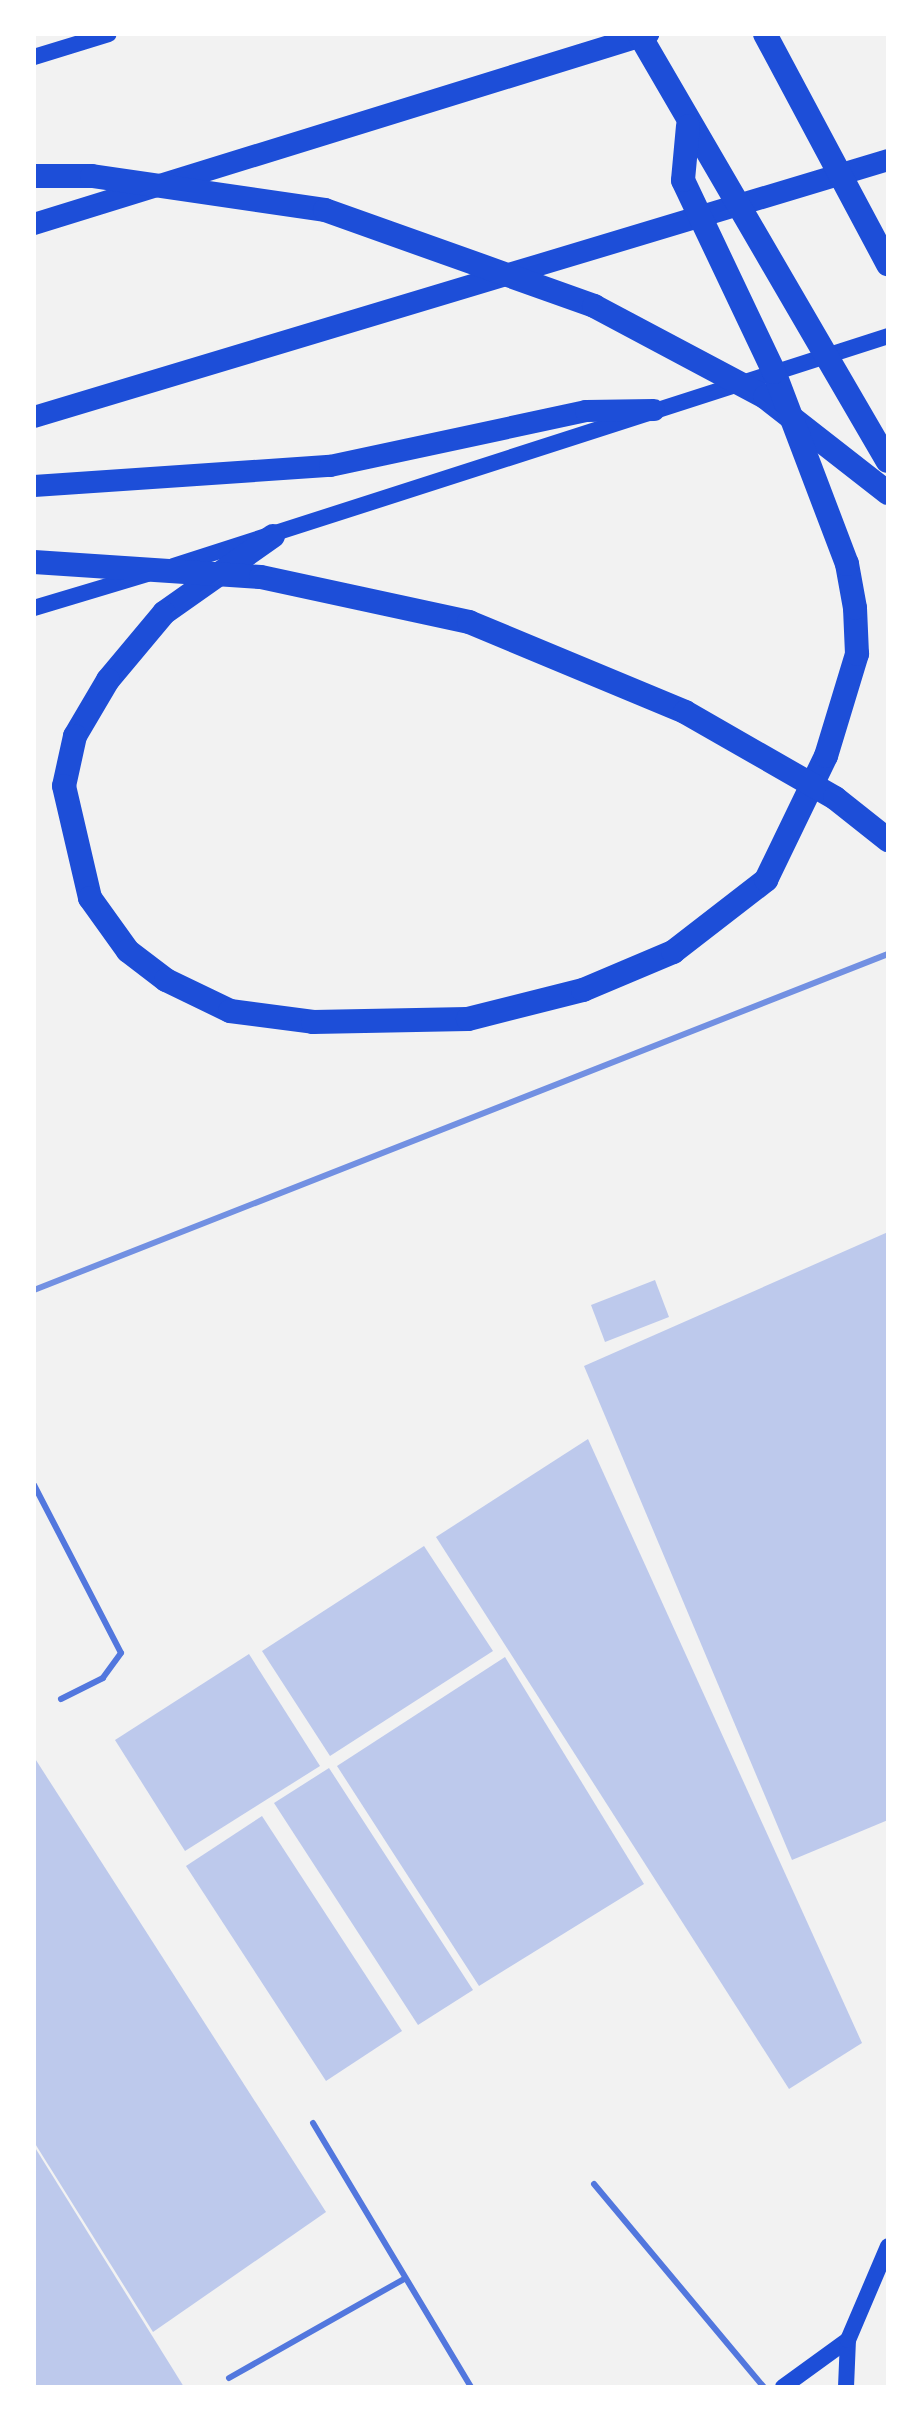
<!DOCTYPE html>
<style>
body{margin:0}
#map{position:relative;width:922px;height:2421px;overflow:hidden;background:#f2f2f2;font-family:Manrope,sans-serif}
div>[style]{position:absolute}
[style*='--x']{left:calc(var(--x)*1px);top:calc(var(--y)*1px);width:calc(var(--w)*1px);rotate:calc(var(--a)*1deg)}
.building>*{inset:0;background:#bdc9ec}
.service>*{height:6px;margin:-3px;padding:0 3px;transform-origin:3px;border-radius:3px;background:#5277de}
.secondary>*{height:16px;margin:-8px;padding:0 8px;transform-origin:8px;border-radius:8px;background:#1d4ed8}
.trunk>*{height:22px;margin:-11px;padding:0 11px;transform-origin:11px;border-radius:11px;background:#1d4ed8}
.motorway>*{height:24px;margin:-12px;padding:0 12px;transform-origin:12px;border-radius:12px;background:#1d4ed8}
.rail>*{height:6px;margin:-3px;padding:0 3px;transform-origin:3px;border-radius:3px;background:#7290e2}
span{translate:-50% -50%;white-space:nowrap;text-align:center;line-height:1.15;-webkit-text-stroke:6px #fff;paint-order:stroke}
.frame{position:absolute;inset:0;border:36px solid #fff;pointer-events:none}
</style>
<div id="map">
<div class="building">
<div style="clip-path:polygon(888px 1232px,888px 1820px,792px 1860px,584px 1366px)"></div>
<div style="clip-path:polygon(655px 1280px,669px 1317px,605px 1342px,591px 1305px)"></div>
<div style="clip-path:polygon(588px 1439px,862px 2043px,789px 2089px,436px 1537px)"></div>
<div style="clip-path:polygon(424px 1546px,493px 1651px,330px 1756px,262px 1651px)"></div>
<div style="clip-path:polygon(249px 1654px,320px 1766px,185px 1851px,115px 1740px)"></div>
<div style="clip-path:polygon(505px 1657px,644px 1884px,479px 1986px,337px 1766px)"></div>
<div style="clip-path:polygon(34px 1757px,326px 2212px,153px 2332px,34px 2142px)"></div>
<div style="clip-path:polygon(329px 1768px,473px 1990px,418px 2025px,274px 1803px)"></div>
<div style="clip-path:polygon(262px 1816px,402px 2031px,326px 2081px,186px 1866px)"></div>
<div style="clip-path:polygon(34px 2146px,184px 2387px,34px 2387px)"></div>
</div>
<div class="service">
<div style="--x:34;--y:1485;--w:189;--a:62.6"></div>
<div style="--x:121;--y:1653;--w:31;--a:126"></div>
<div style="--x:103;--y:1678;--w:47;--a:153.4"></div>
<div style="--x:313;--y:2123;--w:308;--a:59.1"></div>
<div style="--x:594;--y:2184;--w:265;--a:50.1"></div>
<div style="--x:229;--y:2378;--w:201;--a:-29.5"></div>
</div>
<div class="secondary">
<div style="--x:34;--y:57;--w:78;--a:-17"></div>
<div style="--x:173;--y:566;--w:751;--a:-17.83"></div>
<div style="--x:34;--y:608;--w:118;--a:-16.7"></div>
<div style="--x:783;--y:2387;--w:80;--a:-35.9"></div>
<div style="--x:846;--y:2387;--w:47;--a:-87.6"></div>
<div style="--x:848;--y:2340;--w:102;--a:-66.9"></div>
</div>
<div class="trunk">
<div style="--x:34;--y:224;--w:643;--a:-17.19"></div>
<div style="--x:34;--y:417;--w:892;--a:-16.75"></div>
<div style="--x:34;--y:486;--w:297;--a:-3.9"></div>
<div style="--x:330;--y:466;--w:262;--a:-12.1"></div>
<div style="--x:586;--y:411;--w:68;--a:-0.8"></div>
</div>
<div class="motorway">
<div style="--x:639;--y:34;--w:494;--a:59.8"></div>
<div style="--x:765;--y:34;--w:261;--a:61.9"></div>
<div style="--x:34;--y:176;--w:58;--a:0"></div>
<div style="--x:92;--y:176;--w:235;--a:8.3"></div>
<div style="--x:325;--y:210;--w:286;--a:19.6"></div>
<div style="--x:594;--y:306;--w:194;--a:28"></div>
<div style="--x:765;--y:397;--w:156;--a:38"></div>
<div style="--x:273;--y:536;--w:133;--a:144.8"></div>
<div style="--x:164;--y:613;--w:87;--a:129.9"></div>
<div style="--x:108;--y:680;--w:65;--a:120.5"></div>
<div style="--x:75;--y:736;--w:51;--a:102.4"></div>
<div style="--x:64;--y:786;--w:115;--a:76.9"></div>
<div style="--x:90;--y:898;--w:65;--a:54.4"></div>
<div style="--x:128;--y:951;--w:48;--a:37.3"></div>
<div style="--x:166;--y:980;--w:71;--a:25.8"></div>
<div style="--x:230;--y:1011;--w:84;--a:7.5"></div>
<div style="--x:313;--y:1022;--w:155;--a:-1.1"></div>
<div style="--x:468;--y:1019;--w:119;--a:-14.2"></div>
<div style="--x:583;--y:990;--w:98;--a:-22.9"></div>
<div style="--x:673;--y:952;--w:118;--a:-37.7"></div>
<div style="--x:766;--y:880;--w:138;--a:-64.2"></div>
<div style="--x:826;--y:756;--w:107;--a:-73.1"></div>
<div style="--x:857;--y:654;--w:46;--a:-92.5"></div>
<div style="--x:855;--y:608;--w:45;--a:-100.3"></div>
<div style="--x:847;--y:564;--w:205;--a:-110.8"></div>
<div style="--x:774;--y:372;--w:212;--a:-115.4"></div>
<div style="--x:683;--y:180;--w:54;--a:-84.7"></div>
<div style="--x:34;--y:562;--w:227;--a:3.8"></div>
<div style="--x:261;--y:577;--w:213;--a:12.2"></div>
<div style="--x:469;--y:622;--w:234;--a:22.6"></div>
<div style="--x:685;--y:712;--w:173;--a:29.8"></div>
<div style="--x:835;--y:798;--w:68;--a:38.4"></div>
</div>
<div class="rail">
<div style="--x:34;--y:1290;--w:918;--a:-21.48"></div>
</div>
<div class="frame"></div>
</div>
